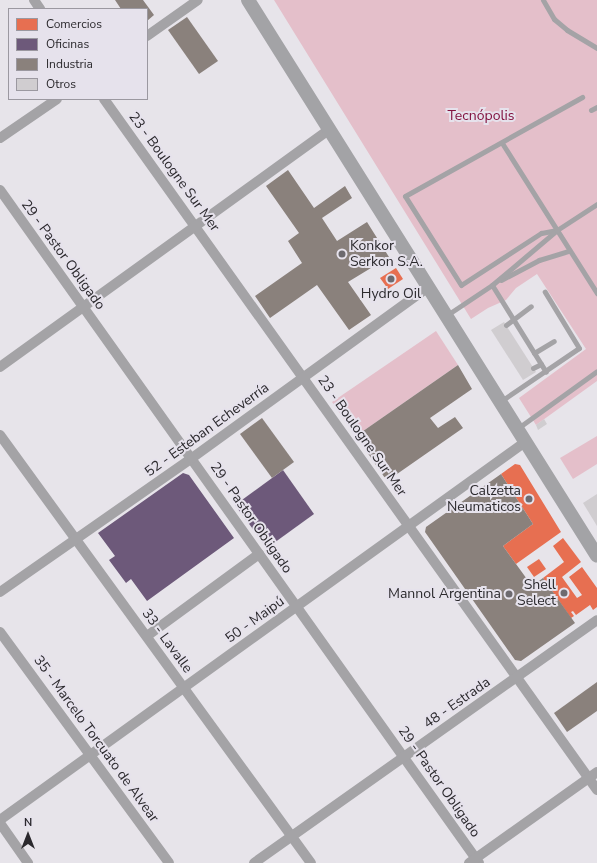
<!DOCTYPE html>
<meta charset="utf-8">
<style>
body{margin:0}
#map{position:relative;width:597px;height:863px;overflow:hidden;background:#e7e4ea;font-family:"Nunito Sans",sans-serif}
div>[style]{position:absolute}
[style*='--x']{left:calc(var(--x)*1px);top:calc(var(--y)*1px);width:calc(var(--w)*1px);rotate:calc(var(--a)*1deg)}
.green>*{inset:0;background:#e4bfca}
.shops>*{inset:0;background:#e76f51}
.offices>*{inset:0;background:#6d597a}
.industry>*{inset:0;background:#8a817c}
.building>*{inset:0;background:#d0cdd0}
.service>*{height:5px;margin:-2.5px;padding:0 2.5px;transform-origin:2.5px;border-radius:2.5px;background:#a4a3a6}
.minor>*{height:10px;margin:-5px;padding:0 5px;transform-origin:5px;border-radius:5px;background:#a4a3a6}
.secondary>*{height:14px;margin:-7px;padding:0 7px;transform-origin:7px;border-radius:7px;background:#a3a3a6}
.dots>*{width:11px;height:11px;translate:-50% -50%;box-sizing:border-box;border:2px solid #e6e2ec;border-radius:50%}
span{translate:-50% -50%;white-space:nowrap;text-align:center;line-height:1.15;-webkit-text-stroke:4px #e6e2ec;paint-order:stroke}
.park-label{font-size:14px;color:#821240}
.street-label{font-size:14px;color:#2b292d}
.poi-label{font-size:14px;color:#2b292d}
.left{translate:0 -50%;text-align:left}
.right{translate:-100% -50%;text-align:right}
.legend{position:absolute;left:8px;top:8px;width:140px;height:92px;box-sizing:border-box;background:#e6e2ec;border:1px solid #9b98a0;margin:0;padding:5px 7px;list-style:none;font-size:12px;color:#2b292d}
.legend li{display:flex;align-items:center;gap:8px;height:20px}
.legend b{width:20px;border:1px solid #9b98a0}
.north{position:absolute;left:8px;top:815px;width:40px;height:40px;-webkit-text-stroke:3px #e6e2ec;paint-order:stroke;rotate:0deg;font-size:11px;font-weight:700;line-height:16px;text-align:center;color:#2b292d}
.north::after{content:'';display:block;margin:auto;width:14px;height:18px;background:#2b292d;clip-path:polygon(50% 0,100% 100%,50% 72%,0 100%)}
</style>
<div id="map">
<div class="green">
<div style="clip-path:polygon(274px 0,597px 0,597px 381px,536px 425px,519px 398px,586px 349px,537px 274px,516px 288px,506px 300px,488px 308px,471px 319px)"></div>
<div style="clip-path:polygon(436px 331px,458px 365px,356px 436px,332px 402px)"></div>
<div style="clip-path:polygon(597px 436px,597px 464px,573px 479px,560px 458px)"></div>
</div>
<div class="shops">
<div style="clip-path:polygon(396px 268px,403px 279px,388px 289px,380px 278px)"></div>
<div style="clip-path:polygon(515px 464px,520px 465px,561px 532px,516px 564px,503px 546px,533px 524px,501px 474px)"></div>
<div style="clip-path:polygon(563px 538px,581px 562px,562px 577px,577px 598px,582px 595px,569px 577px,582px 567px,597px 588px,597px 607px,593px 610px,590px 605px,576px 615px,573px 611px,571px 612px,574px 616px,571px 618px,543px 578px,564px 562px,553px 546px)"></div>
<div style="clip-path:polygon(539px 559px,546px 569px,534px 577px,527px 567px)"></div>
</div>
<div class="offices">
<div style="clip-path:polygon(283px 470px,314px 514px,267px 548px,235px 505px)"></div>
<div style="clip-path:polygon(183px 473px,189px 475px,234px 538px,147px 601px,131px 579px,126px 583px,109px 560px,115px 556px,98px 533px)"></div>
</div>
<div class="industry">
<div style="clip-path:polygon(115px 0,143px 0,154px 15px,147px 21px,147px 9px,121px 9px)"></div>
<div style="clip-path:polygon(187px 17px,218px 61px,199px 74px,168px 30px)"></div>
<div style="clip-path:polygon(288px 170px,314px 208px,345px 186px,352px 198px,322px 218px,337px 241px,367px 222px,389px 257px,348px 282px,371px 315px,349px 330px,317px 285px,270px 318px,255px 296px,302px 263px,288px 241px,299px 233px,266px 186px)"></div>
<div style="clip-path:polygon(458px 365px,472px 389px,430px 418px,438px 428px,455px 417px,463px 428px,387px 481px,356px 436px)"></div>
<div style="clip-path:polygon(262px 418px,294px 462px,272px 478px,240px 434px)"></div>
<div style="clip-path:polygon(501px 474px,533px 524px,503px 546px,532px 586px,543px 578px,575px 623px,521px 661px,515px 660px,425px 532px,426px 527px)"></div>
<div style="clip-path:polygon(597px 682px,597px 711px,567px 732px,554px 713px)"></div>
</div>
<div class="building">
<div style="clip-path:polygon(504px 322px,536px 372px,523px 380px,491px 330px)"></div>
<div style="clip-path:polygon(544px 419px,547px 424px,538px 430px,536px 425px)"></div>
<div style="clip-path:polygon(597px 494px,597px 526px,583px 503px)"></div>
</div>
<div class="service">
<div style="--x:543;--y:0;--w:22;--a:60"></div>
<div style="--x:554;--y:19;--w:17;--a:40"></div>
<div style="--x:567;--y:30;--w:35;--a:31"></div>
<div style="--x:591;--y:110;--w:7;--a:-27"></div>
<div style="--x:502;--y:143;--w:178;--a:57.7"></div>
<div style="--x:557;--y:230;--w:16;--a:169"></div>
<div style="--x:541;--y:233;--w:95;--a:147"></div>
<div style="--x:461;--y:285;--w:105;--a:-122.2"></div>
<div style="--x:405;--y:196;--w:203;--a:-29.2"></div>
<div style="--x:501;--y:280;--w:43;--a:-27.8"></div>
<div style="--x:539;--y:260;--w:31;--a:-17"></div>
<div style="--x:492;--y:285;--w:102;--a:58.2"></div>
<div style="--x:447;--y:315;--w:54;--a:-33.7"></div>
<div style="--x:492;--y:285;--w:85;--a:-40.2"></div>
<div style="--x:557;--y:230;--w:48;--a:-33"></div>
<div style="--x:506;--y:325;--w:31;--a:-37"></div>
<div style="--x:534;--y:353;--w:23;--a:-31"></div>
<div style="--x:533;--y:368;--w:9;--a:-27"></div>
<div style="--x:501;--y:401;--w:94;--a:-34.2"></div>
<div style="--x:579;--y:348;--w:66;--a:-121.3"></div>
<div style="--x:518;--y:428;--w:97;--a:-35.8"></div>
</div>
<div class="minor">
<div style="--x:34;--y:0;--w:11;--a:56"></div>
<div style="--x:147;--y:36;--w:62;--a:-35.2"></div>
<div style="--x:104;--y:99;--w:849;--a:54.49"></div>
<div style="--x:0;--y:138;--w:69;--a:-34.4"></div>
<div style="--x:0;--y:190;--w:826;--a:54.56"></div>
<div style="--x:0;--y:367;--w:407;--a:-35.8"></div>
<div style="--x:0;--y:435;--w:529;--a:54"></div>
<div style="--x:0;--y:592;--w:234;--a:-34.9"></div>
<div style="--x:192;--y:458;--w:291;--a:-35.9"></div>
<div style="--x:0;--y:632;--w:286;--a:53.8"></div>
<div style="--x:147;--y:636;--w:139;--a:-36.2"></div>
<div style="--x:0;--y:820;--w:647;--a:-35.75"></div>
<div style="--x:0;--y:823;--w:49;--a:55"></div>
<div style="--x:254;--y:863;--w:420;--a:-35.3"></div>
<div style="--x:469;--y:863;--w:157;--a:-35.4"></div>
</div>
<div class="secondary">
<div style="--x:248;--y:0;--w:656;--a:57.88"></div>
</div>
<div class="dots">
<div style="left:342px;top:254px;background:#6d6a6f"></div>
<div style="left:391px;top:279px;background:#6d6a6f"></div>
<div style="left:529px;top:499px;background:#6d6a6f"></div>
<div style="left:564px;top:593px;background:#6d6a6f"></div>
<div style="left:509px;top:594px;background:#6d6a6f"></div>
</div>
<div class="park-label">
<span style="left:481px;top:116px">Tecnópolis</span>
</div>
<div class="street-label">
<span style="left:174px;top:172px;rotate:54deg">23 - Boulogne Sur Mer</span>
<span style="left:63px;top:255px;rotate:54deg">29 - Pastor Obligado</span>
<span style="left:207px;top:430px;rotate:-36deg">52 - Esteban Echeverría</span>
<span style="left:362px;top:436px;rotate:55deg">23 - Boulogne Sur Mer</span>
<span style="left:251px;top:518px;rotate:55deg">29 - Pastor Obligado</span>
<span style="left:255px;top:620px;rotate:-36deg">50 - Maipú</span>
<span style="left:167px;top:641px;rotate:54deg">33 - Lavalle</span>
<span style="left:457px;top:703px;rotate:-35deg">48 - Estrada</span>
<span style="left:96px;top:739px;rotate:54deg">35 - Marcelo Torcuato de Alvear</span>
<span style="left:439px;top:782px;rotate:55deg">29 - Pastor Obligado</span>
</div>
<div class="poi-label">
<span class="left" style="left:350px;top:254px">Konkor<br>Serkon S.A.</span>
<span style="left:391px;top:294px">Hydro Oil</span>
<span class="right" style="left:521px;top:499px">Calzetta<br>Neumaticos</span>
<span class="right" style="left:556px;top:593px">Shell<br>Select</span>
<span class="right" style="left:501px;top:594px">Mannol Argentina</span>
</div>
<ul class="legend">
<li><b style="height:11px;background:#e76f51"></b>Comercios</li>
<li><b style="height:11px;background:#6d597a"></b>Oficinas</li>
<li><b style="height:11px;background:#8a817c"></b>Industria</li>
<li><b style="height:11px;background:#d0cdd0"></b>Otros</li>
</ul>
<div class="north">N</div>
</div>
